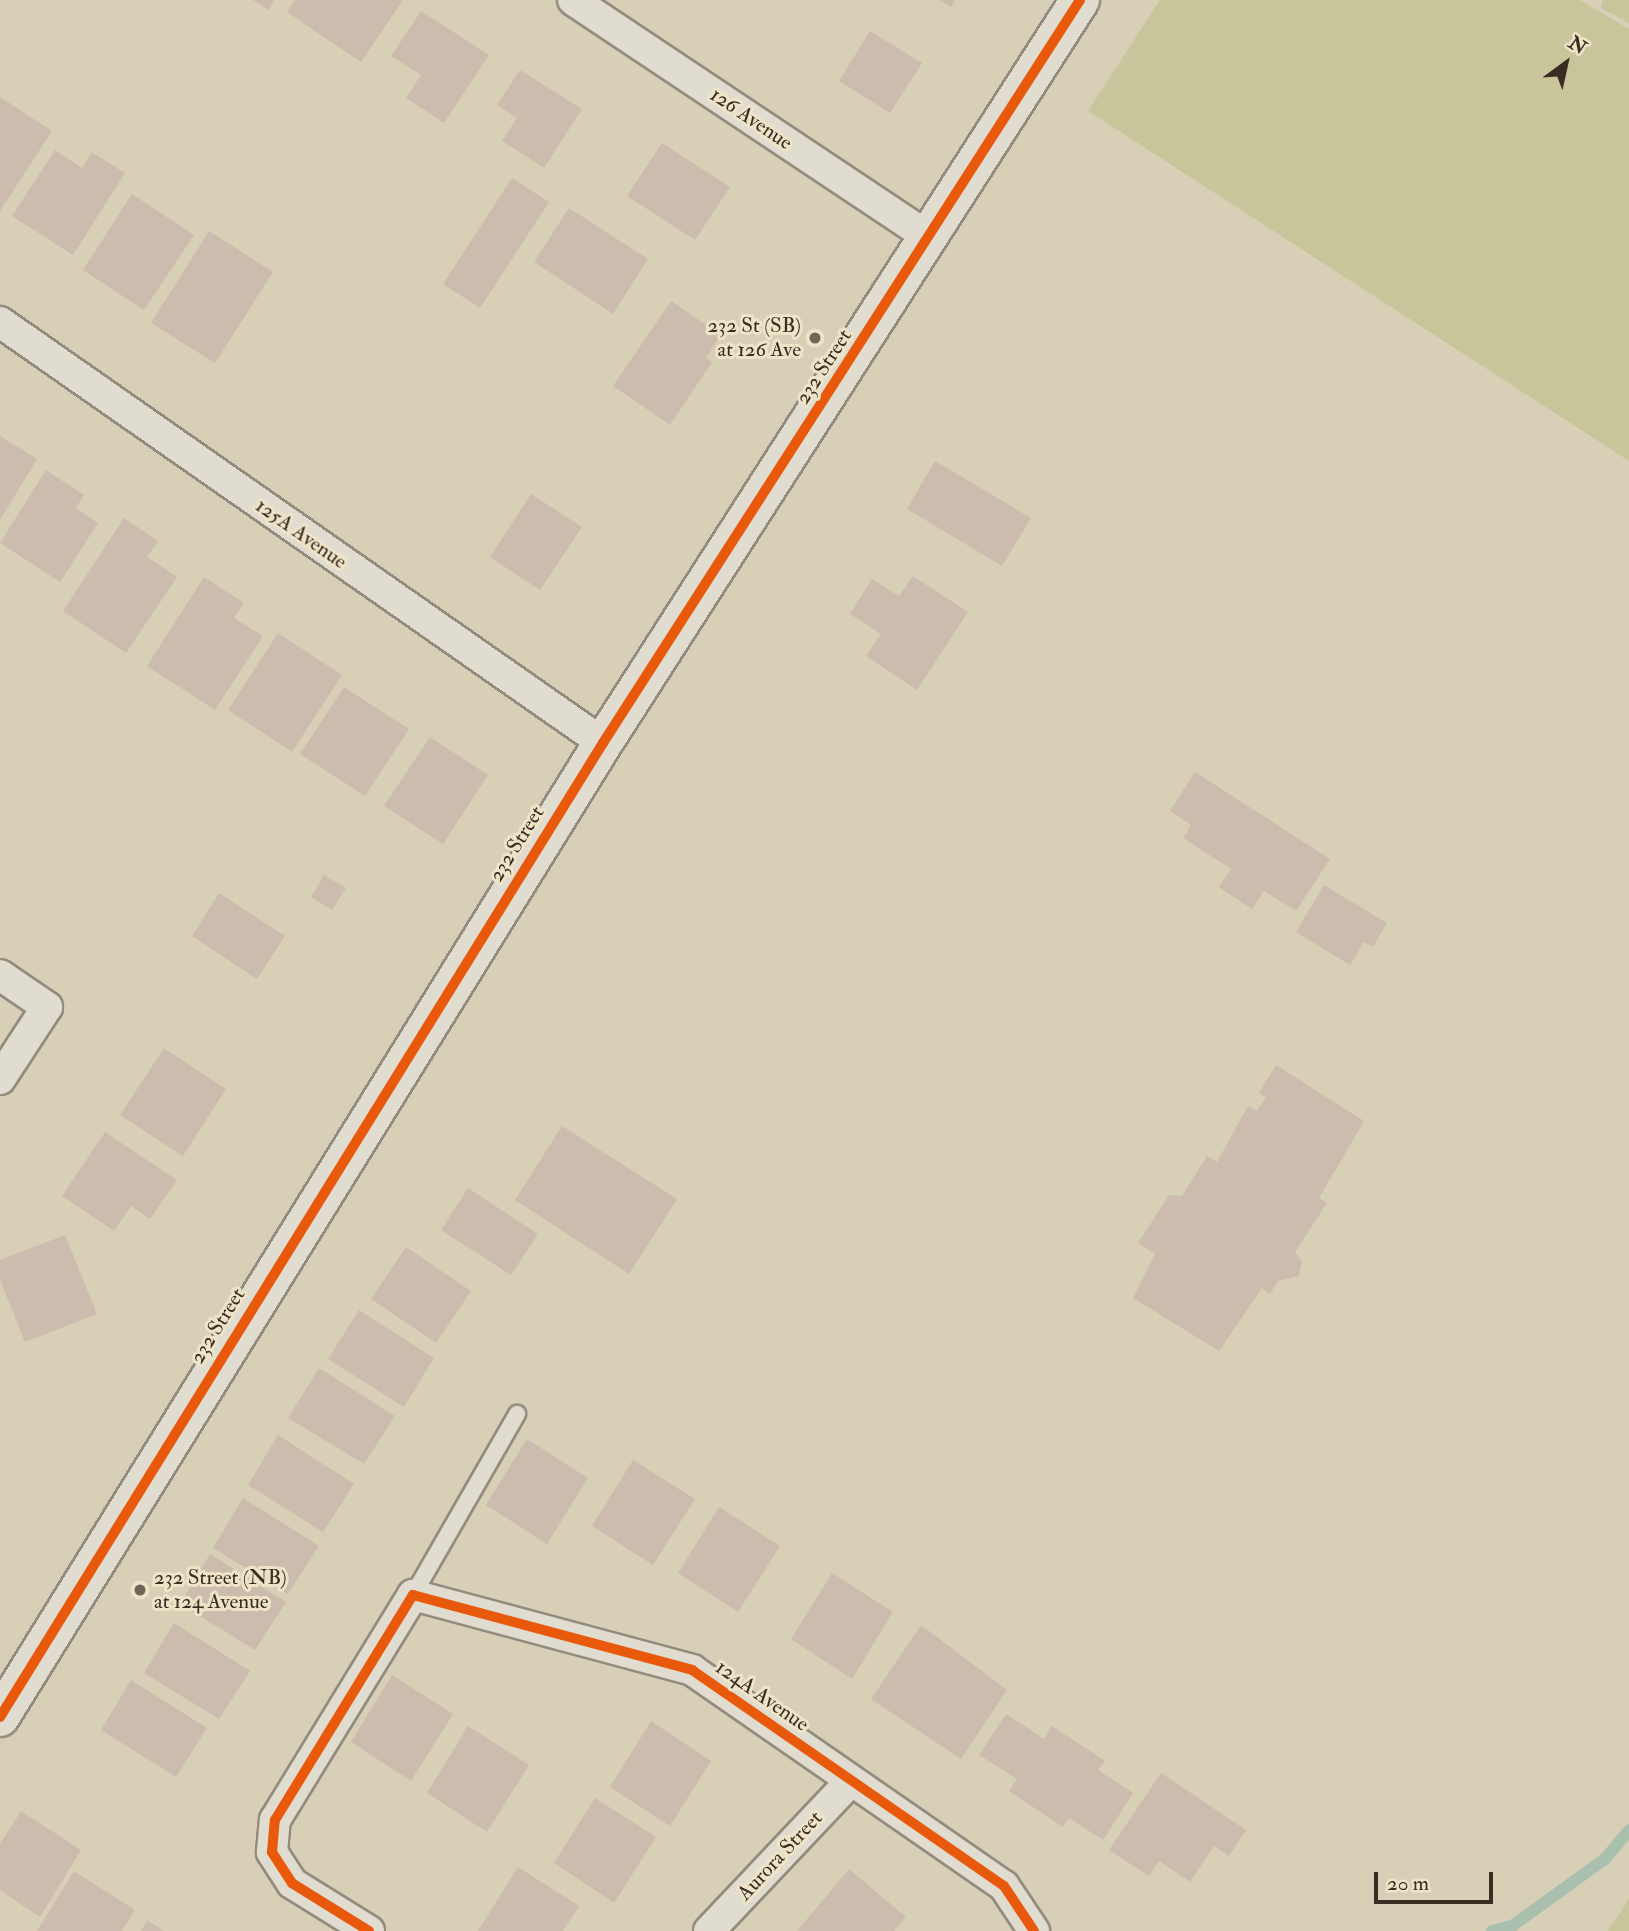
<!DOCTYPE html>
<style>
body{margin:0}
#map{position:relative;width:1629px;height:1931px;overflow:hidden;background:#d8cfb7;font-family:"IM FELL Double Pica",serif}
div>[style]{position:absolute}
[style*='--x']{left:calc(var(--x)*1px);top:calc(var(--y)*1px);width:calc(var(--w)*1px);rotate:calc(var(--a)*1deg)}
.green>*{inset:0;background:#c8c59b}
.stream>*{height:12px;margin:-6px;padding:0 6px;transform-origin:6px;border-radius:6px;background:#aac0ae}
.building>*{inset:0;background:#ccbcad}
.roads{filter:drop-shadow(2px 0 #938c7e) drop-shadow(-2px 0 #938c7e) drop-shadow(0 2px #938c7e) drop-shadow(0 -2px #938c7e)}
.service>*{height:16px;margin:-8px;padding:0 8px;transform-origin:8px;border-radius:8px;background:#e0dcd0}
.minor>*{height:30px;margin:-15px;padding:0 15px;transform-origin:15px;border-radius:15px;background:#e0dcd0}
.secondary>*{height:38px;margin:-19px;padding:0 19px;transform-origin:19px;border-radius:19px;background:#e0dcd0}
.cycleway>*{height:10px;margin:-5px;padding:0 5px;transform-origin:5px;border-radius:5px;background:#e8590c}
.dots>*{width:19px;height:19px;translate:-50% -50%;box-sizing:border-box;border:4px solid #eee4c8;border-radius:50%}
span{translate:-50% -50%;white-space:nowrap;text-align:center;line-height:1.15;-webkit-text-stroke:6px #eee4c8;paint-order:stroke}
.street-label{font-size:21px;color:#3a2c23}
.poi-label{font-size:21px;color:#3a2c23}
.right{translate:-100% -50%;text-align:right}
.left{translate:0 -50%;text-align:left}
.north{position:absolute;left:1531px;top:28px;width:70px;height:70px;-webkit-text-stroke:5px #eee4c8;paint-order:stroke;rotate:33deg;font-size:19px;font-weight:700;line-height:28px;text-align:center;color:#3a2c23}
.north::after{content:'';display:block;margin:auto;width:24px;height:32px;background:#3a2c23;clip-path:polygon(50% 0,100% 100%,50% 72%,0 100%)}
.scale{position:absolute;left:1374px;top:1872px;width:119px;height:32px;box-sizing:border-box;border:4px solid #3a2c23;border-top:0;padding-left:9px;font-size:21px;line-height:24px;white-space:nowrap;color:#3a2c23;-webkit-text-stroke:5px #eee4c8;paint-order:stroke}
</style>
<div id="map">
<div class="green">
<div style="clip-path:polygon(1160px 0,1580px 0,1629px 29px,1629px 461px,1088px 111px)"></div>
<div style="clip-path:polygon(1603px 0,1629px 0,1629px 23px,1601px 8px)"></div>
<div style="clip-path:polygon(1629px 1899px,1629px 1931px,1608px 1931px)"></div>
</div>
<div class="stream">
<div style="--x:1492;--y:1931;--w:21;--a:-14"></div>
<div style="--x:1512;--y:1926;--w:115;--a:-35.8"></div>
<div style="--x:1605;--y:1859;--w:38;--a:-50"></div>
</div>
<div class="building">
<div style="clip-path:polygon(253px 0,274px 0,268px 10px)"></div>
<div style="clip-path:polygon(295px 0,403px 0,361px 62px,287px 12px)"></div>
<div style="clip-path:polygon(939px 0,955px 0,951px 7px)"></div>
<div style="clip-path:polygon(421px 11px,489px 55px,444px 123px,406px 98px,421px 75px,391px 56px)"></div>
<div style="clip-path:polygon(870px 31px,922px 63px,890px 113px,839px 81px)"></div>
<div style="clip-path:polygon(520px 70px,582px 109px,544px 168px,502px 141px,517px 118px,497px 105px)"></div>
<div style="clip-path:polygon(0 97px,52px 131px,0 211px)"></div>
<div style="clip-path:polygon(662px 143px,730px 187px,695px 240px,627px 196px)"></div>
<div style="clip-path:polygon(55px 150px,82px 168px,92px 152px,125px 173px,73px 255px,12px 216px)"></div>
<div style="clip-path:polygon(512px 178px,549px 202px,480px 308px,443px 284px)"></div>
<div style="clip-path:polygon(132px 194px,194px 235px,144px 310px,83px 270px)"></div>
<div style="clip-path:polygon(569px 208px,648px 259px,613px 314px,534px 262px)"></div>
<div style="clip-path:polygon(209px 231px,273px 272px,215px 363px,151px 323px)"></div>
<div style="clip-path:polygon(671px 301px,721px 335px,706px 358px,712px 362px,670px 425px,613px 386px)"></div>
<div style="clip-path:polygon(0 436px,37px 459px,0 520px)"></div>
<div style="clip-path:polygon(935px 461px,1031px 518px,1002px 566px,907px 509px)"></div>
<div style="clip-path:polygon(46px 470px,84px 495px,76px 508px,98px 523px,60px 582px,0 543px)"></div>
<div style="clip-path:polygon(531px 494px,582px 527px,540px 590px,490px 557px)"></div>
<div style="clip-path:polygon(124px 518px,158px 541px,147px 557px,177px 577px,126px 653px,63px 611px)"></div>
<div style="clip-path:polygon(913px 576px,968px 612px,917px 690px,866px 656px,881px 634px,850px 614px,872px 579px,899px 596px)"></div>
<div style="clip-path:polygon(204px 577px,244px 603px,234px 618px,263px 636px,215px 710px,147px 666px)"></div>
<div style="clip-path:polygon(278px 633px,342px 675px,292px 752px,228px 710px)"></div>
<div style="clip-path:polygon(344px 687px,409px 729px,365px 796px,300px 754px)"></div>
<div style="clip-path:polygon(430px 737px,488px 775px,443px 844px,384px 806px)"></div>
<div style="clip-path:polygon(1195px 772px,1330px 859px,1296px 911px,1264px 891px,1252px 909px,1219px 887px,1231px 869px,1183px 838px,1191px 825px,1170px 811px)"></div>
<div style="clip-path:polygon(324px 875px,346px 888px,332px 910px,311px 897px)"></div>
<div style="clip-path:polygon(1324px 885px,1387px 923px,1373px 947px,1364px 942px,1350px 965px,1296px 932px)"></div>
<div style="clip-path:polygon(219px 893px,285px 936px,257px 979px,192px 936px)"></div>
<div style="clip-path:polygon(164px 1048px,226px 1089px,183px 1156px,120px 1115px)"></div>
<div style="clip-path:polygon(1276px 1065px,1364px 1121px,1319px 1198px,1327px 1203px,1295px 1252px,1302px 1262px,1299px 1276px,1278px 1281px,1270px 1294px,1262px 1288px,1219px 1351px,1133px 1298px,1155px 1254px,1138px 1243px,1169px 1195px,1182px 1196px,1207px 1156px,1217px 1162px,1248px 1106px,1257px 1111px,1266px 1097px,1259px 1093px)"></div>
<div style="clip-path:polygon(562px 1126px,677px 1199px,629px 1274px,515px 1200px)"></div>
<div style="clip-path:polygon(105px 1132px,177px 1180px,150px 1219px,131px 1206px,114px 1231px,62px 1196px)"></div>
<div style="clip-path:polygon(468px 1188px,538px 1234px,511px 1275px,441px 1230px)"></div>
<div style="clip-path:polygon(65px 1235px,97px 1314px,25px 1342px,0 1280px,0 1260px)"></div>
<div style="clip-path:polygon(406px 1247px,471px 1291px,436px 1343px,371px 1299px)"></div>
<div style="clip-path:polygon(359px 1310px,434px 1358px,404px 1407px,328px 1359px)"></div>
<div style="clip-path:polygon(319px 1368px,395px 1416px,364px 1464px,288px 1418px)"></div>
<div style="clip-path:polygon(278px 1435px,354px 1484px,323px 1532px,248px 1485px)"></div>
<div style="clip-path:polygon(527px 1439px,588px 1478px,547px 1544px,486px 1505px)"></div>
<div style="clip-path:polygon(633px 1460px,695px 1499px,653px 1565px,592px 1526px)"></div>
<div style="clip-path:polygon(243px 1498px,319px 1546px,288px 1594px,213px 1548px)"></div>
<div style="clip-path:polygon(719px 1507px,780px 1546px,738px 1612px,678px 1573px)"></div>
<div style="clip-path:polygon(210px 1554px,286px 1602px,255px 1650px,180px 1604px)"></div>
<div style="clip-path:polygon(832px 1573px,893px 1612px,852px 1679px,791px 1639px)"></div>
<div style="clip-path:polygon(174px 1623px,250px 1671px,219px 1719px,144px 1673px)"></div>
<div style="clip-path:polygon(921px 1625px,1007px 1690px,961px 1759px,871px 1699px)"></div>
<div style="clip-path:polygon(392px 1675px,453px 1714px,411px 1781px,351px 1742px)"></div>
<div style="clip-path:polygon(131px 1680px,207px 1728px,176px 1777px,101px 1730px)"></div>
<div style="clip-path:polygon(1006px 1714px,1044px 1739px,1052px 1726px,1105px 1761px,1098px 1770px,1133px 1793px,1103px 1840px,1069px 1818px,1063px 1827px,1009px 1791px,1017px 1779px,979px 1755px)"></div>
<div style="clip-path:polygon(651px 1721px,711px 1761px,670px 1826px,610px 1787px)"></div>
<div style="clip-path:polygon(468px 1726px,529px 1765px,487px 1832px,427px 1793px)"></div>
<div style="clip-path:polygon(1161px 1773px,1246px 1830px,1229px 1856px,1214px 1846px,1190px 1882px,1159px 1861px,1149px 1876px,1109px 1850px)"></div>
<div style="clip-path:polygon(595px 1798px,656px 1837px,614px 1903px,554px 1863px)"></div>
<div style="clip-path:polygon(21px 1811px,81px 1850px,40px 1917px,0 1890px,0 1844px)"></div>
<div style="clip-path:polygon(518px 1867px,579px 1906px,563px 1931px,478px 1931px)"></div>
<div style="clip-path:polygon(849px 1869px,906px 1917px,894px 1931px,797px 1931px)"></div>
<div style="clip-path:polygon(74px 1871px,135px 1910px,122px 1931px,37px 1931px)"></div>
<div style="clip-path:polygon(147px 1920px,164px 1931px,141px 1931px)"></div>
</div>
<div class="roads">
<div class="service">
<div style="--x:413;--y:1595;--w:209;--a:-60.1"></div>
</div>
<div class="minor">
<div style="--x:573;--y:0;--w:429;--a:33.7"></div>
<div style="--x:0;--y:322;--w:735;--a:34.92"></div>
<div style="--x:0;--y:975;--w:57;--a:34.2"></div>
<div style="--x:47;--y:1007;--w:86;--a:123.1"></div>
<div style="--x:369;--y:1931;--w:91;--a:-148.1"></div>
<div style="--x:292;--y:1883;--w:37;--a:-123"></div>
<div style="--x:272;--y:1852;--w:32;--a:-85"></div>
<div style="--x:275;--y:1820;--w:264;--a:-58.5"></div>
<div style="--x:413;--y:1595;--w:289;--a:15"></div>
<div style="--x:692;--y:1670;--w:379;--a:34.7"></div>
<div style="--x:1004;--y:1886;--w:54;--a:56.3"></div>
<div style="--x:709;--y:1931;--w:205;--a:-46.6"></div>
</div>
<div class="secondary">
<div style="--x:0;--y:1717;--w:1146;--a:-58.24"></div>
<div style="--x:603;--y:743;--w:883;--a:-57.3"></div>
</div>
</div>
<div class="cycleway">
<div style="--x:0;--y:1717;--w:1146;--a:-58.24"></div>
<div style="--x:603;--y:743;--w:883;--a:-57.3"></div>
<div style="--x:369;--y:1931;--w:91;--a:-148.1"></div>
<div style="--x:292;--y:1883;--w:37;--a:-123"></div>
<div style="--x:272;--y:1852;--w:32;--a:-85"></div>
<div style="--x:275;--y:1820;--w:264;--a:-58.5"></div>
<div style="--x:413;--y:1595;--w:289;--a:15"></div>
<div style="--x:692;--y:1670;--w:379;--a:34.7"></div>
<div style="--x:1004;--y:1886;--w:54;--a:56.3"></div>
</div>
<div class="dots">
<div style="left:815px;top:338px;background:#716557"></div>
<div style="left:140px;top:1590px;background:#716557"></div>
</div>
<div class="street-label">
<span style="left:751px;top:119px;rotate:34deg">126 Avenue</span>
<span style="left:824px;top:367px;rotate:-57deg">232 Street</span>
<span style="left:301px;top:534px;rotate:35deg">125A Avenue</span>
<span style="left:517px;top:844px;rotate:-58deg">232 Street</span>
<span style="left:218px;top:1326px;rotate:-58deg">232 Street</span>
<span style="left:762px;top:1696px;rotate:35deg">124A Avenue</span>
<span style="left:780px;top:1856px;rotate:-47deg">Aurora Street</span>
</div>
<div class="poi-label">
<span class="right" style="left:801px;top:338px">232 St (SB)<br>at 126 Ave</span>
<span class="left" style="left:154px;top:1590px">232 Street (NB)<br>at 124 Avenue</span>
</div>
<div class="north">N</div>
<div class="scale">20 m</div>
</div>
